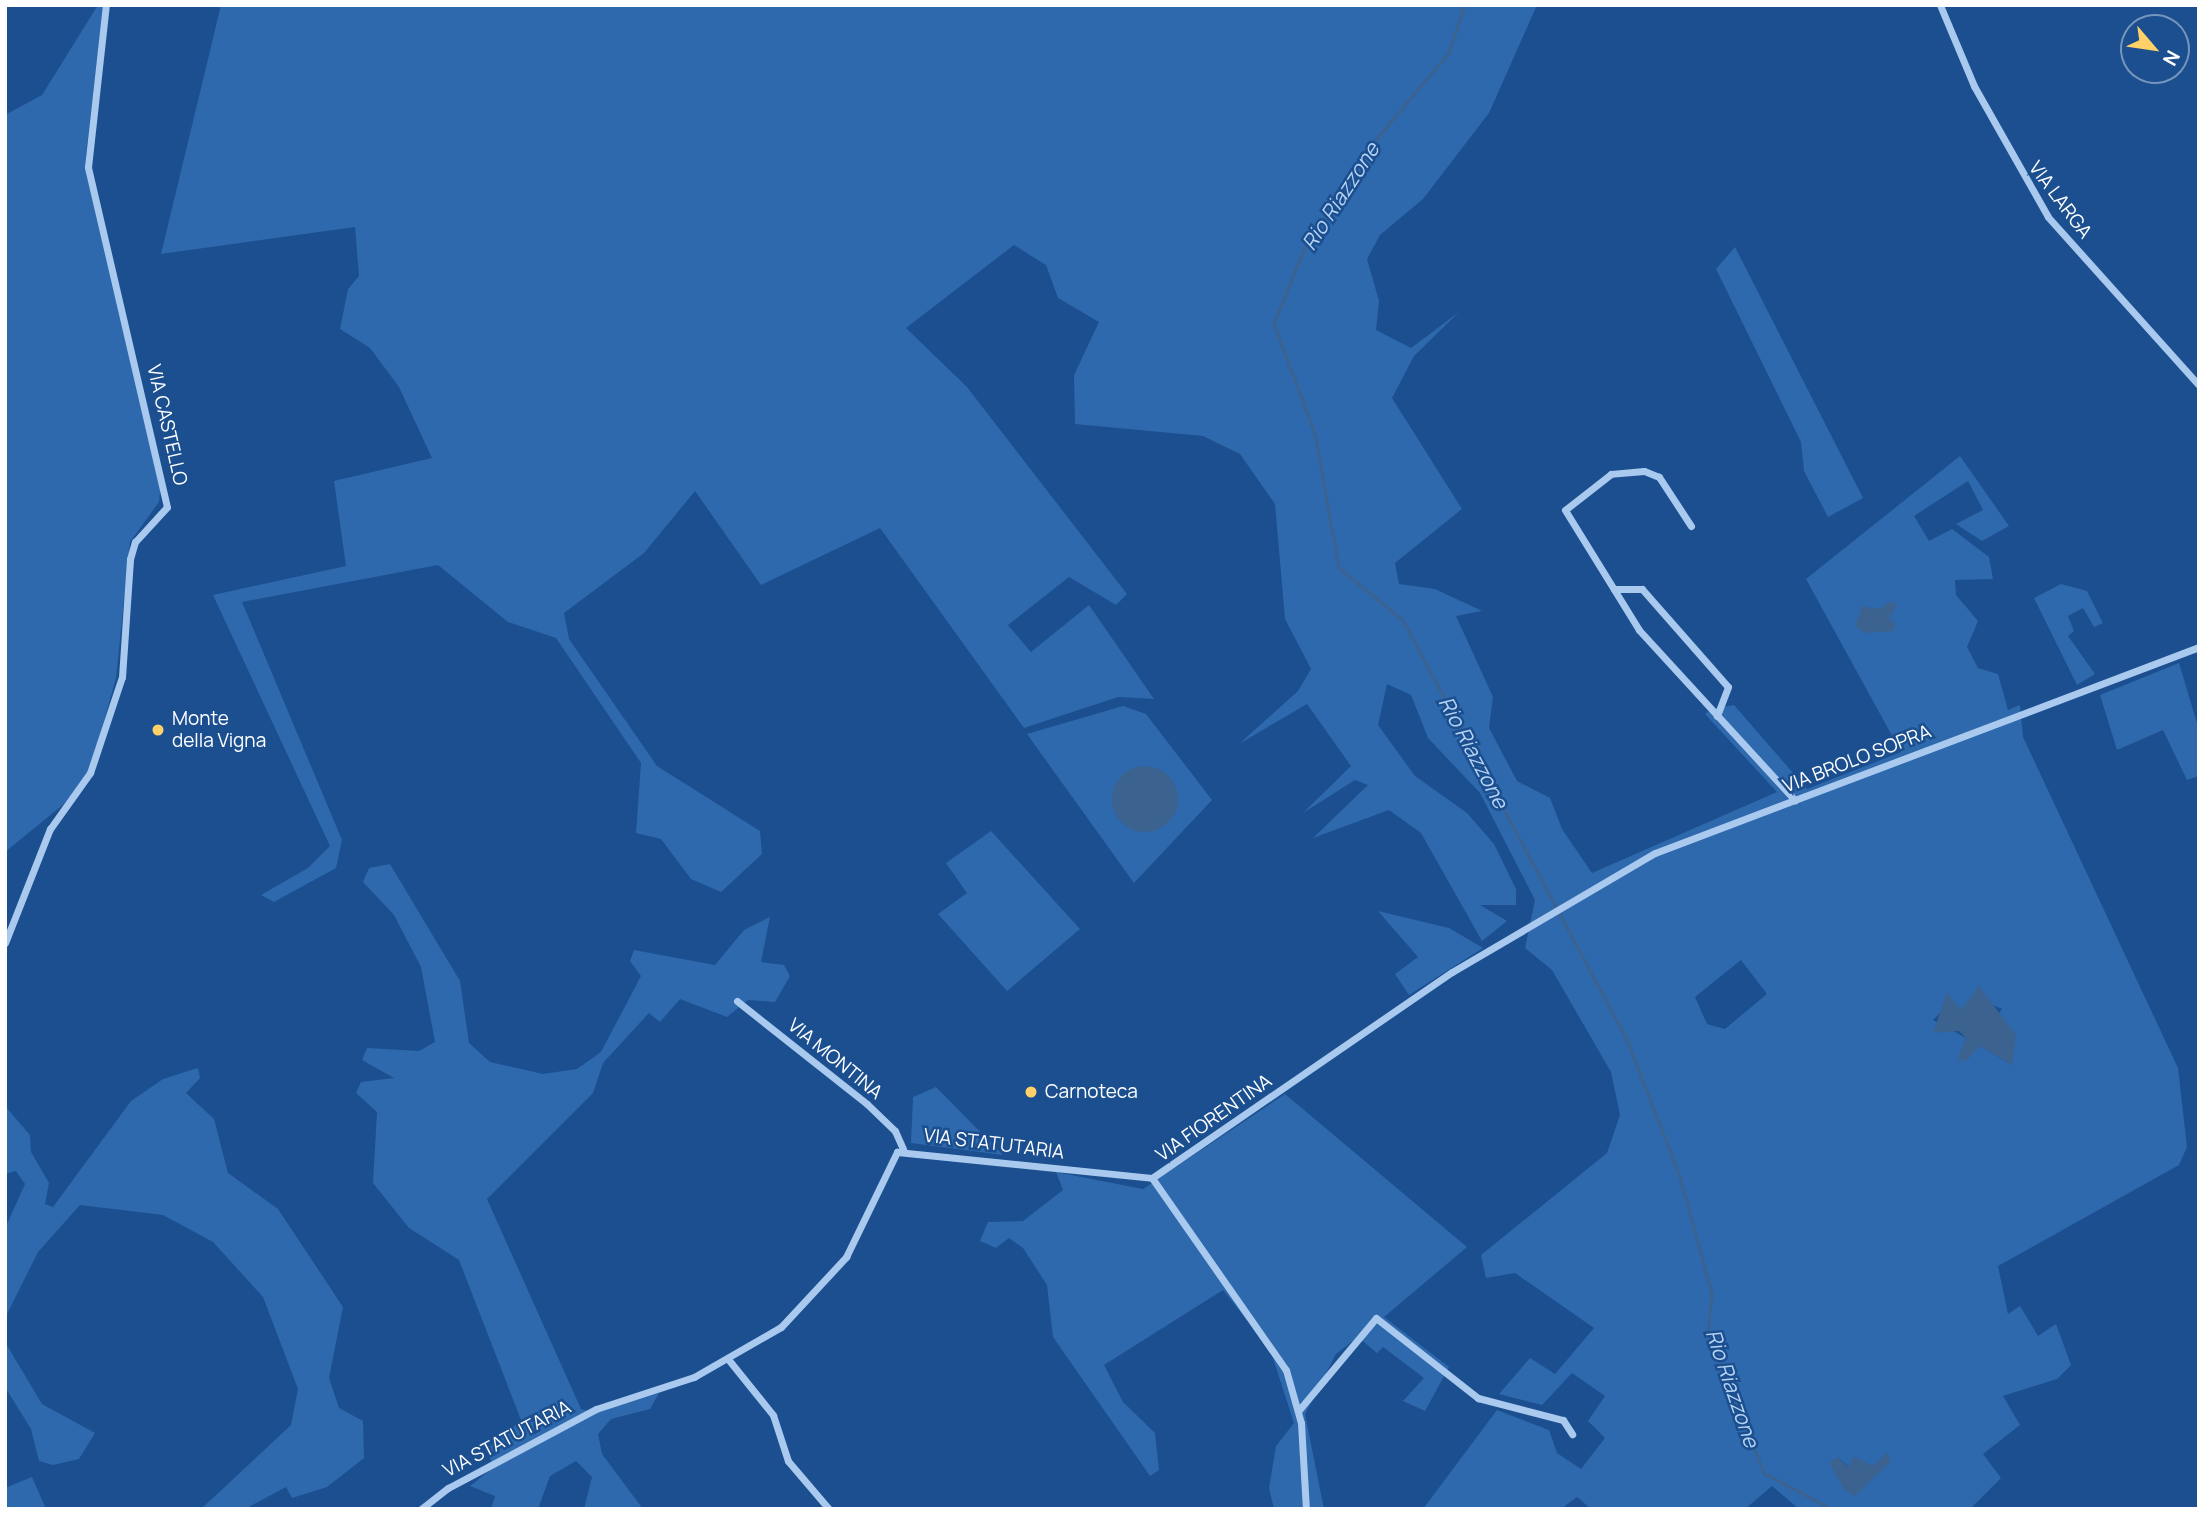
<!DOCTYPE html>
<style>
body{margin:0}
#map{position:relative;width:2204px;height:1514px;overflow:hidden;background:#1b4f8f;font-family:Manrope,sans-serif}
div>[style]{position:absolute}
.green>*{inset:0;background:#2e69ad}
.water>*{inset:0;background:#3c6290}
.round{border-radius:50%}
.stream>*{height:2.5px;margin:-1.25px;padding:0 1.25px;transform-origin:1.25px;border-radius:1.25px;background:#3c6290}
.street>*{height:7px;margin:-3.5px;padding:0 3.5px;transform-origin:3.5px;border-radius:3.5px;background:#a9c9ee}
.dots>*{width:19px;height:19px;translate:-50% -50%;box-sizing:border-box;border:4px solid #1b4f8f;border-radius:50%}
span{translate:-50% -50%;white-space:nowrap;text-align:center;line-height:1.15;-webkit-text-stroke:5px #1b4f8f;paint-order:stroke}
.street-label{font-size:19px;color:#fff}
.poi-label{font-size:19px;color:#fff}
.left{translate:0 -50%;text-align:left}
.water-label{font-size:21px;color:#b5d3f5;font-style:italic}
.frame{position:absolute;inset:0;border:7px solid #fff;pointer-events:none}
.north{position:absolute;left:2120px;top:14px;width:70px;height:70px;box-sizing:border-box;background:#1b4f8f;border:2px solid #7695bc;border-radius:50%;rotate:119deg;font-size:19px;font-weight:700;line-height:28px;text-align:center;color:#fff}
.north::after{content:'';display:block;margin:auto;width:24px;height:32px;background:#ffd166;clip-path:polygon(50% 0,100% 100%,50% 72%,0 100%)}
</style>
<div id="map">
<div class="green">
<i style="clip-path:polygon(98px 5px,103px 5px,86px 155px,161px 480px,159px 502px,130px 542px,116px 678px,90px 772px,64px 804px,5px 852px,5px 115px,42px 95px)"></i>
<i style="clip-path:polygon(evenodd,221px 5px,1537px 5px,1489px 113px,1423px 199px,1380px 235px,1367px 259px,1379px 301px,1376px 330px,1411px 348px,1459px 312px,1414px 356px,1392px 398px,1462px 509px,1395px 563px,1399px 584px,1435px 589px,1482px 611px,1456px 616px,1493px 697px,1489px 728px,1517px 781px,1550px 798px,1562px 829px,1592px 873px,1777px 792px,1705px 714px,1712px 709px,1734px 705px,1807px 789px,1901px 752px,1806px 579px,1960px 456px,2009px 526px,1982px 541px,1956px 524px,1983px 510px,1968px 481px,1914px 516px,1929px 541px,1952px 529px,1989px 557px,1993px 579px,1955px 580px,1956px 595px,1978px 621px,1967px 647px,1978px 668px,1998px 674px,2008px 710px,2020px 705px,2023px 737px,2178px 1068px,2187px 1147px,2179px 1165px,1998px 1266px,2008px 1314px,2020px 1306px,2038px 1336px,2056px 1324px,2071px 1365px,2057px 1379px,2003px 1396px,2020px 1425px,1983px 1454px,2001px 1478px,1970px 1509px,1799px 1509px,1772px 1486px,1745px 1509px,1591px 1509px,1577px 1497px,1561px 1509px,1423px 1509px,1497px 1410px,1549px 1430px,1557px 1453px,1581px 1469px,1605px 1438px,1588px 1421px,1605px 1396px,1572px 1373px,1542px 1405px,1499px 1394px,1530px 1358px,1555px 1374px,1594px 1328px,1515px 1273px,1486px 1278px,1481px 1255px,1607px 1153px,1620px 1115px,1611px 1072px,1552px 970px,1525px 948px,1535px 900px,1480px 793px,1428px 738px,1411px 695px,1387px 684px,1378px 725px,1415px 776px,1467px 813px,1494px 844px,1516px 889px,1516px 905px,1480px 905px,1507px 921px,1482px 941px,1421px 833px,1389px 810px,1313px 838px,1368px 785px,1355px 780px,1303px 813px,1351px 766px,1307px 704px,1239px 744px,1298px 691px,1311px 669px,1285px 619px,1275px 504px,1240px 454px,1203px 436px,1075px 424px,1074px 375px,1099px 322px,1058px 298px,1046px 265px,1014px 245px,906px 328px,967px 387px,1127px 594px,1116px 605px,1069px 577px,1008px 625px,1031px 652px,1089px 605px,1154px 699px,1118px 697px,1024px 728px,880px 528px,761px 585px,695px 491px,644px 553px,564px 613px,569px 639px,657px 766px,760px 831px,762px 854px,721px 892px,691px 879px,661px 839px,636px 833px,641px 763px,556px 638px,508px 622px,438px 565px,242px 602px,342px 840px,336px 868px,274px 902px,261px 895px,308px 868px,330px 846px,213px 595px,346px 566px,334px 481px,432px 458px,399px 387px,370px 348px,340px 329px,348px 289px,359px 276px,355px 227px,161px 254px,221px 5px,1741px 960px,1767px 994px,1725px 1029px,1707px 1024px,1695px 997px,1741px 960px,221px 5px,1975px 997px,2002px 1009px,1996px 1017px,2007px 1025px,2012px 1065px,1980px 1046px,1959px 1059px,1966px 1038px,1933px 1020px,1947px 1006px,1961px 1010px,1975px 997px,221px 5px,1837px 1457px,1849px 1467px,1872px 1466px,1880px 1459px,1855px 1496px,1837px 1457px)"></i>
<i style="clip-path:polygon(1735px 247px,1863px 498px,1828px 517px,1804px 471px,1801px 442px,1716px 269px)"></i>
<i style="clip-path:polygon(2061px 584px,2087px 591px,2103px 623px,2094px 627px,2083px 608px,2068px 616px,2074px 631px,2068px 636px,2095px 674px,2077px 685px,2034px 598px)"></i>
<i style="clip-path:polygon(2179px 663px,2199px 730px,2199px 776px,2187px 780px,2163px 730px,2117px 750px,2100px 695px)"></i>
<i style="clip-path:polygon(1123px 706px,1146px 714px,1212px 800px,1134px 883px,1027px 734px)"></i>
<i style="clip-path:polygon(991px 831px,1080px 929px,1007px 991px,938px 914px,967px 893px,946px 863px)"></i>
<i style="clip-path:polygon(390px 864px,460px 981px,469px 1043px,490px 1062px,543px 1074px,577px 1069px,601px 1052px,641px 976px,630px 961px,634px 950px,715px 965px,744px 930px,770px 917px,761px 962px,784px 965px,790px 976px,775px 1002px,748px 1000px,727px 1017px,680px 999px,660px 1022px,649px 1013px,603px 1063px,593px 1093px,487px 1199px,581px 1409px,596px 1413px,659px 1393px,650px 1409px,611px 1419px,598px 1434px,602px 1454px,643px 1509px,584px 1509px,592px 1477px,576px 1461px,550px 1476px,538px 1509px,491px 1509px,495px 1496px,470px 1486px,494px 1467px,486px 1450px,521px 1420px,459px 1260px,409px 1228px,373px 1183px,377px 1112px,356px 1093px,361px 1082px,394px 1078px,362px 1060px,367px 1048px,419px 1051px,435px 1042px,421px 967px,394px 915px,363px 882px,369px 868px)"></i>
<i style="clip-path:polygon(1378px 911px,1449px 928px,1483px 948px,1409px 995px,1395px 974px,1418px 957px)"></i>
<i style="clip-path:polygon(198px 1068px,200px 1078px,186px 1093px,214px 1119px,228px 1173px,278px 1209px,343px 1307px,329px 1378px,339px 1408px,363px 1421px,364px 1458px,327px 1487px,292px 1498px,286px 1487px,245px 1509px,201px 1509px,291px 1425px,298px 1389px,263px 1297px,213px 1242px,163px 1215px,80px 1205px,38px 1252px,5px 1318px,7px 1224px,25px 1184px,16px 1171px,5px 1174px,5px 1106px,30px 1135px,31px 1152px,49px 1183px,45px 1204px,53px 1207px,131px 1101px,163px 1079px)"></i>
<i style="clip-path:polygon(936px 1087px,1003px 1155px,911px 1143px,913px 1097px)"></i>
<i style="clip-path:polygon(1285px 1094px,1467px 1247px,1384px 1317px,1449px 1367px,1425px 1411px,1403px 1401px,1424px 1378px,1383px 1347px,1377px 1353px,1358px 1337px,1336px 1354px,1305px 1414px,1324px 1509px,1274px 1509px,1269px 1488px,1276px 1446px,1294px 1423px,1270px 1349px,1223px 1290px,1104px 1365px,1123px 1402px,1155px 1433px,1159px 1470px,1150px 1476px,1053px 1337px,1047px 1285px,1023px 1248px,1009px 1238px,996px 1248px,980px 1241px,988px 1222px,1023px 1221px,1063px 1190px,1056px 1172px,1143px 1189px)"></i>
<i style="clip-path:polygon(5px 1342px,42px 1404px,95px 1433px,79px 1459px,53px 1465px,39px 1461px,31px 1429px,5px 1387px)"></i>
<i style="clip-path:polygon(32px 1477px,46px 1509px,5px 1509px,5px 1488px)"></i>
</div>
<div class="water">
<i style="clip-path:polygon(1891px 601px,1897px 606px,1889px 619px,1896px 624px,1893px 631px,1866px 633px,1855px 627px,1862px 606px,1879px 609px)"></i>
<i class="round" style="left:1112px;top:766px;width:66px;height:66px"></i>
<i style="clip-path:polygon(1979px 986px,2016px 1035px,2012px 1065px,1980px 1046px,1965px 1062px,1958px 1059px,1966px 1038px,1959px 1031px,1933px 1033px,1947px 992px,1961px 1010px)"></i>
<i style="clip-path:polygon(1887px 1453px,1891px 1461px,1855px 1496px,1844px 1490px,1830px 1463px,1837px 1457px,1848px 1467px,1854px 1456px,1872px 1466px)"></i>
</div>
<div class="stream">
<i style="left:1465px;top:5px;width:51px;rotate:108.4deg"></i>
<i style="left:1449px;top:53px;width:123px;rotate:130deg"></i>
<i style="left:1370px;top:147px;width:122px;rotate:122.7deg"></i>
<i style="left:1304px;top:250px;width:80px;rotate:112.1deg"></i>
<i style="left:1274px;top:324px;width:116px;rotate:69.4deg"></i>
<i style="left:1315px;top:433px;width:137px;rotate:79.9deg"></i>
<i style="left:1339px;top:568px;width:82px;rotate:39.1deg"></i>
<i style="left:1403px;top:620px;width:473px;rotate:61.9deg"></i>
<i style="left:1626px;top:1037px;width:149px;rotate:68.8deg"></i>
<i style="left:1680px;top:1176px;width:122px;rotate:74.8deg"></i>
<i style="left:1712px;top:1294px;width:36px;rotate:96deg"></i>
<i style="left:1708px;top:1330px;width:154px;rotate:68.6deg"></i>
<i style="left:1764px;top:1473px;width:77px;rotate:27.9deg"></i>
</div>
<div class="street">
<i style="left:1940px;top:5px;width:88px;rotate:67.2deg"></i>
<i style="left:1974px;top:86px;width:150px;rotate:60.5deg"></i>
<i style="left:2048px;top:217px;width:226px;rotate:48.1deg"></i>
<i style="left:1691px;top:526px;width:59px;rotate:-123.1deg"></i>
<i style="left:1659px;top:477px;width:16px;rotate:-158deg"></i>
<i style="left:1644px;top:471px;width:33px;rotate:175deg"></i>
<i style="left:1611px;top:474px;width:58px;rotate:142deg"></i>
<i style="left:1565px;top:510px;width:141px;rotate:58.3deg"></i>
<i style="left:1639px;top:630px;width:231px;rotate:47.5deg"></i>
<i style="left:1614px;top:589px;width:28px"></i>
<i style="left:1642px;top:589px;width:130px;rotate:48.7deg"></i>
<i style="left:1728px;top:687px;width:31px;rotate:111deg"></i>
<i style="left:5px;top:943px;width:123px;rotate:-68.5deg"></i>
<i style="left:50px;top:829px;width:69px;rotate:-54.5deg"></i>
<i style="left:90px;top:773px;width:101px;rotate:-71.6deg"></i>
<i style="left:122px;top:677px;width:118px;rotate:-86.1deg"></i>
<i style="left:130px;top:559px;width:18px;rotate:-74deg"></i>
<i style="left:135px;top:542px;width:47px;rotate:-47.6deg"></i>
<i style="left:167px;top:507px;width:349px;rotate:-103.1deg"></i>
<i style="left:88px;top:167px;width:163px;rotate:-83.7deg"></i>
<i style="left:737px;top:1001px;width:166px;rotate:38.4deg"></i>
<i style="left:867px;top:1104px;width:39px;rotate:44deg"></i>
<i style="left:895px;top:1131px;width:20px;rotate:66deg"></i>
<i style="left:1152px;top:1178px;width:234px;rotate:55.1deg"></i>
<i style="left:1286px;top:1370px;width:55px;rotate:74.2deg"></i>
<i style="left:1301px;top:1423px;width:86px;rotate:86.7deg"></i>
<i style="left:728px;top:1359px;width:72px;rotate:51.2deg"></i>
<i style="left:773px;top:1415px;width:48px;rotate:71.9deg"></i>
<i style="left:788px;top:1461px;width:63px;rotate:49.5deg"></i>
<i style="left:1299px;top:1410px;width:120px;rotate:-50.1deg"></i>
<i style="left:1376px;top:1318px;width:130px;rotate:38.1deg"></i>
<i style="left:1478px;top:1398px;width:88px;rotate:14.5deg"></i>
<i style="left:1563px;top:1420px;width:17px;rotate:57deg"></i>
<i style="left:421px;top:1509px;width:34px;rotate:-38deg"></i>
<i style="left:448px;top:1488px;width:168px;rotate:-28.1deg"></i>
<i style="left:596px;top:1409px;width:103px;rotate:-18.1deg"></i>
<i style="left:694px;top:1377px;width:100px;rotate:-29.9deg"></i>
<i style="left:781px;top:1327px;width:96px;rotate:-47.1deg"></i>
<i style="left:846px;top:1257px;width:117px;rotate:-64.1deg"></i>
<i style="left:897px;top:1152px;width:256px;rotate:5.8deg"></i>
<i style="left:1152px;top:1178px;width:364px;rotate:-34.5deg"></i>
<i style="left:1452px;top:972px;width:235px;rotate:-30.4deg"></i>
<i style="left:1655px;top:853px;width:582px;rotate:-20.74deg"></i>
</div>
<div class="dots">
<i style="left:158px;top:730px;background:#ffd166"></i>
<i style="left:1031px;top:1092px;background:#ffd166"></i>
</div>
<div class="street-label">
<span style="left:2060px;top:200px;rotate:53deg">VIA LARGA</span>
<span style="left:167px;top:425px;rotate:77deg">VIA CASTELLO</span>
<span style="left:1857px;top:759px;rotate:-21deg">VIA BROLO SOPRA</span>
<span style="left:835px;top:1059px;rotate:39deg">VIA MONTINA</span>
<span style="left:1214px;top:1118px;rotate:-35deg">VIA FIORENTINA</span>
<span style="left:994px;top:1144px;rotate:7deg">VIA STATUTARIA</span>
<span style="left:507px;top:1439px;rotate:-28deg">VIA STATUTARIA</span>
</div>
<div class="poi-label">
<span class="left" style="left:172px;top:730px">Monte<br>della Vigna</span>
<span class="left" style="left:1045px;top:1092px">Carnoteca</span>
</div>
<div class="water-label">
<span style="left:1340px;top:196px;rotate:-57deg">Rio Riazzone</span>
<span style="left:1474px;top:752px;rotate:62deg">Rio Riazzone</span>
<span style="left:1733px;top:1388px;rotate:71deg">Rio Riazzone</span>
</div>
<div class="frame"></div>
<div class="north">N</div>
</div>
